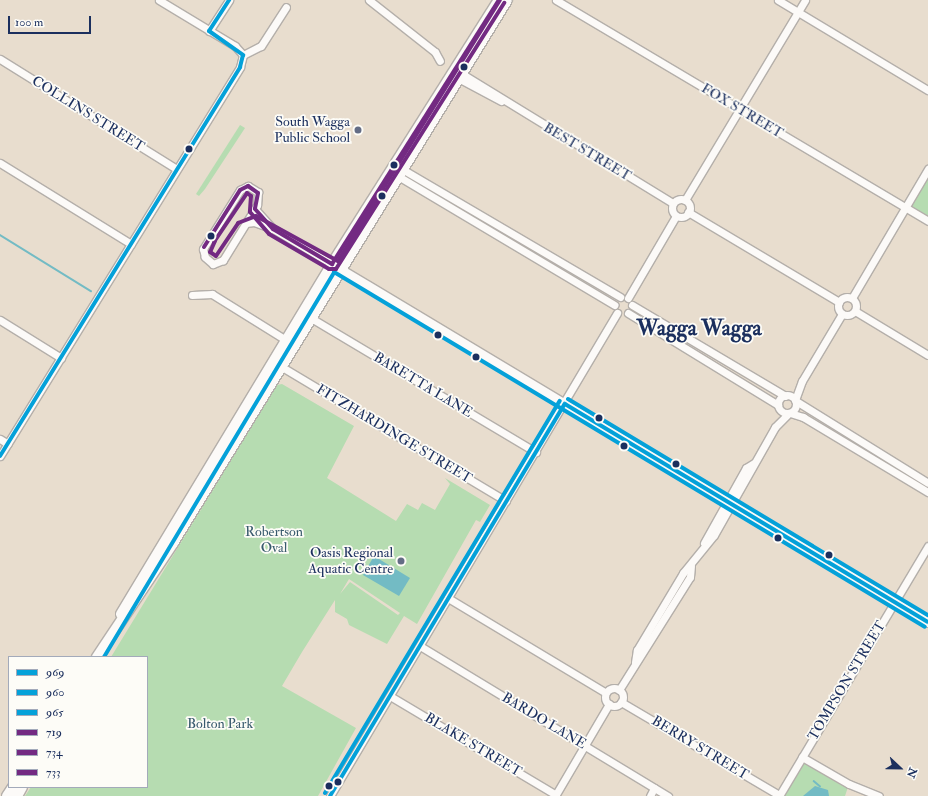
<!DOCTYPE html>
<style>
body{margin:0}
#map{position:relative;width:928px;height:796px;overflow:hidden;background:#e8ddce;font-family:"IM FELL Double Pica",serif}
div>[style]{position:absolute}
.green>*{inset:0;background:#b6dcb1}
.water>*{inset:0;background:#73bbc4}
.stream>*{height:1.5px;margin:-0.75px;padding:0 0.75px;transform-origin:0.75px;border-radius:0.75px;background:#73bbc4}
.roads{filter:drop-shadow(1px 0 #b4afaa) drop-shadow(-1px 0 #b4afaa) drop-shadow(0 1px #b4afaa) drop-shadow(0 -1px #b4afaa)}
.minor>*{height:7px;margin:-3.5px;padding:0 3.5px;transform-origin:3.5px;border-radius:3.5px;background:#fcfaf8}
.minor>.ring{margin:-3.5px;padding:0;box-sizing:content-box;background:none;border:7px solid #fcfaf8;border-radius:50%}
.major>*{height:9px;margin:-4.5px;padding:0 4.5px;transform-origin:4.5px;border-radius:4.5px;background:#fcfaf8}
.highway>*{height:10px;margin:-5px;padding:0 5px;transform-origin:5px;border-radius:5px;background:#fcfaf8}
.bus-1>*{height:4px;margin:-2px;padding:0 2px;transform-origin:2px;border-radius:2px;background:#04a1d9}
.bus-2>*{height:4px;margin:-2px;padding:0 2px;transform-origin:2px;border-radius:2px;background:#04a1d9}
.bus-3>*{height:4px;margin:-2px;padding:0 2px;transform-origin:2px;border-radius:2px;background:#04a1d9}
.bus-4>*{height:4px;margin:-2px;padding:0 2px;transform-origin:2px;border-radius:2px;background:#732a82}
.bus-5>*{height:4px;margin:-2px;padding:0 2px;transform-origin:2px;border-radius:2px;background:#732a82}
.bus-6>*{height:4px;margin:-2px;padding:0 2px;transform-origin:2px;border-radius:2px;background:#732a82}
.dots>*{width:11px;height:11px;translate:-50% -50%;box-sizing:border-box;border:2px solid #fdfcf7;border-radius:50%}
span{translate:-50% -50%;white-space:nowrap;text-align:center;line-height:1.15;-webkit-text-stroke:3.5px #fdfcf7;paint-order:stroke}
.street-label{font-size:14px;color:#1b2f5e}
.poi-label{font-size:14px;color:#1b2f5e}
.right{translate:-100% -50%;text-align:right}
.park-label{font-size:14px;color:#385a6d}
.town-label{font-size:22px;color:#1b2f5e;font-weight:700}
.legend{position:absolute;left:8px;top:656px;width:140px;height:132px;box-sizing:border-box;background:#fdfcf7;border:1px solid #a3aaba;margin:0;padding:5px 7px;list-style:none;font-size:12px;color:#1b2f5e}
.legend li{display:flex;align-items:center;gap:8px;height:20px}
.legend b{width:20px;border:1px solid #a3aaba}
.north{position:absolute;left:880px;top:748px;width:40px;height:40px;-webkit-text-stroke:3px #fdfcf7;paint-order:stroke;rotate:112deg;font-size:11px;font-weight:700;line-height:16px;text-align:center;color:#1b2f5e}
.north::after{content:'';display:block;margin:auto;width:14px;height:18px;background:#1b2f5e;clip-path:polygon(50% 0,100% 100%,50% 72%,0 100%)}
.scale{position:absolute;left:8px;top:16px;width:83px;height:18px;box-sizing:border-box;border:2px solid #1b2f5e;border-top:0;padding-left:5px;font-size:12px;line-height:14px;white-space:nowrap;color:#1b2f5e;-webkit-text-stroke:3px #fdfcf7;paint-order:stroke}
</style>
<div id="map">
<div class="green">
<i style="clip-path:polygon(240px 125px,245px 128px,205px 189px,199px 196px,196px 194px)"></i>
<i style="clip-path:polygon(928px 169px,928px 221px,905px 208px)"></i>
<i style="clip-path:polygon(evenodd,282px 384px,354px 426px,327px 478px,396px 521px,407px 504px,418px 510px,422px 503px,435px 510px,450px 484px,445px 478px,490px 505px,480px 522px,476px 520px,417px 624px,404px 616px,387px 644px,349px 625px,347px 619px,335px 612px,335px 600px,302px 652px,282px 686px,356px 728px,318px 796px,25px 796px,31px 787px,147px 787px,147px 657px,111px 657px,277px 385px,282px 384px,349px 579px,400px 613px,398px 615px,350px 582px,340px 594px,349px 579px)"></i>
<i style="clip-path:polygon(802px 757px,849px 784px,845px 796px,779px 796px)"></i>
</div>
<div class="water">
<i style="clip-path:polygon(374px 556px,410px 578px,399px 596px,363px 575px)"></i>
<i style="clip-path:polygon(815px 786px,828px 790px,829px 796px,803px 796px)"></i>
</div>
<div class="stream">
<i style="left:0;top:235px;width:107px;rotate:31.6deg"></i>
<i style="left:814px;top:781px;width:8px;rotate:40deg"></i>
</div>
<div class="roads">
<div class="minor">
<i style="left:159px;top:0;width:89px;rotate:31.2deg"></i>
<i style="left:235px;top:46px;width:12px;rotate:48deg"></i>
<i style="left:369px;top:0;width:84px;rotate:38.2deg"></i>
<i style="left:435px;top:52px;width:10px;rotate:61deg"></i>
<i style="left:556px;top:0;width:433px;rotate:30.7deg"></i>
<i style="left:778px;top:0;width:175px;rotate:31deg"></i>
<i style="left:209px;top:31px;width:37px;rotate:-57deg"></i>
<i style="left:243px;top:55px;width:20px;rotate:-27deg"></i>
<i style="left:261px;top:46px;width:46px;rotate:-57.3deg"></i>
<i style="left:0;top:59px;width:208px;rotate:31.9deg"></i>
<i style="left:459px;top:72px;width:251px;rotate:31.5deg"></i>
<i style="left:456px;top:77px;width:51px;rotate:28.1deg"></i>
<i style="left:0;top:163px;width:154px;rotate:31.7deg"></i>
<i style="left:402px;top:169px;width:253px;rotate:30.4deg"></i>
<i style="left:398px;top:176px;width:252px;rotate:30.8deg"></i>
<i style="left:248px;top:186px;width:12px;rotate:31deg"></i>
<i style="left:258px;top:192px;width:13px;rotate:94deg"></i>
<i style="left:257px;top:205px;width:65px;rotate:121.7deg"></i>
<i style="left:223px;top:260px;width:11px;rotate:158deg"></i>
<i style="left:213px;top:264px;width:11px;rotate:-139deg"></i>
<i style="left:205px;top:257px;width:8px;rotate:-104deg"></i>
<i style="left:203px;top:249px;width:70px;rotate:-57.9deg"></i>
<i style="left:240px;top:190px;width:9px;rotate:-27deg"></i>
<i class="ring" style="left:672px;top:199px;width:11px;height:11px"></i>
<i style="left:685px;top:200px;width:233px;rotate:-59deg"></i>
<i style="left:255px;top:209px;width:27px;rotate:48deg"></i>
<i style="left:688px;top:212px;width:176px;rotate:30.8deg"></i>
<i style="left:246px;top:223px;width:8px;rotate:-7deg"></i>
<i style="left:254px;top:222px;width:20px;rotate:20deg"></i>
<i style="left:273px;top:229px;width:69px;rotate:30.7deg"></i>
<i style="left:192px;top:295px;width:20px;rotate:-3deg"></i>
<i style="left:212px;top:294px;width:87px;rotate:31.9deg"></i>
<i class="ring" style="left:838px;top:297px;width:11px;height:11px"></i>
<i style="left:628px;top:298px;width:95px;rotate:-59.7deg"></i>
<i style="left:852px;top:298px;width:150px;rotate:-59.5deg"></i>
<i style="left:632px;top:305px;width:178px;rotate:30.7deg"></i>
<i style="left:855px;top:311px;width:85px;rotate:31.1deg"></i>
<i style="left:628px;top:313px;width:176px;rotate:31.5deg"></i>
<i style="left:311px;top:318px;width:262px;rotate:30.8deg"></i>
<i style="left:0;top:320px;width:72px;rotate:31.9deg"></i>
<i style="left:282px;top:367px;width:261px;rotate:30.9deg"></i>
<i class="ring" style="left:778px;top:395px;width:11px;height:11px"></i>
<i style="left:795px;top:400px;width:20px;rotate:-70deg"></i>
<i style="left:802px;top:381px;width:78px;rotate:-59.2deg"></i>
<i style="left:796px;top:401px;width:155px;rotate:31.8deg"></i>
<i style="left:790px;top:413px;width:14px;rotate:17deg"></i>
<i style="left:803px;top:417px;width:146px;rotate:31deg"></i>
<i style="left:0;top:439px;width:9px;rotate:32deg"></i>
<i style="left:0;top:456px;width:457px;rotate:-58.3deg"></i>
<i style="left:240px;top:67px;width:12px;rotate:-76deg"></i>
<i style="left:704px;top:543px;width:86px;rotate:-60.8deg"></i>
<i style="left:746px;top:468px;width:9px;rotate:-32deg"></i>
<i style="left:448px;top:598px;width:184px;rotate:31deg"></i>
<i style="left:420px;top:646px;width:290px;rotate:31.2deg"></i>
<i style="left:635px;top:662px;width:12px;rotate:-81deg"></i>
<i style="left:637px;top:650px;width:90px;rotate:-59.1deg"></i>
<i style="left:683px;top:573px;width:49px;rotate:-50.8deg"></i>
<i style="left:714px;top:535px;width:124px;rotate:-60.5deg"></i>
<i style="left:775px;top:427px;width:20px;rotate:-45deg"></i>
<i class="ring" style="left:605px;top:688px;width:11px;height:11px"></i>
<i style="left:619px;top:690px;width:133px;rotate:-57.9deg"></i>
<i style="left:690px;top:577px;width:11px;rotate:-85deg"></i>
<i style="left:390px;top:696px;width:193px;rotate:30.8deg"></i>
<i style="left:621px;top:702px;width:183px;rotate:30.5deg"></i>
<i style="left:802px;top:757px;width:54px;rotate:29.9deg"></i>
<i style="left:849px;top:784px;width:32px;rotate:22deg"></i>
<i style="left:330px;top:796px;width:562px;rotate:-59.28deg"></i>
<i style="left:555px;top:796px;width:107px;rotate:-59.6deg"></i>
<i style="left:650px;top:796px;width:9px;rotate:-63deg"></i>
<i style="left:779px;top:796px;width:291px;rotate:-59.2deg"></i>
</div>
<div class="major">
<i style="left:340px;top:269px;width:686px;rotate:30.98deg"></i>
</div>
<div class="highway">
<i style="left:121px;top:614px;width:409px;rotate:-58.9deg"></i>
<i style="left:332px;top:264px;width:312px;rotate:-57.7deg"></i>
<i style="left:97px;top:657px;width:137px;rotate:-56.3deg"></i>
<i style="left:173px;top:543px;width:637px;rotate:-58.4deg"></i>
<i style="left:7px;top:796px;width:11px;rotate:-56deg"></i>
<i style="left:17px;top:796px;width:10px;rotate:-61deg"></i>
</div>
</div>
<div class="bus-1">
<i style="left:209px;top:31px;width:42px;rotate:35.2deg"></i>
<i style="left:209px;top:31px;width:37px;rotate:-57deg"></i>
<i style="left:565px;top:404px;width:423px;rotate:31deg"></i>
<i style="left:0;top:456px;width:457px;rotate:-58.3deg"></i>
<i style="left:240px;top:67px;width:12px;rotate:-76deg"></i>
<i style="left:330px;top:796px;width:457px;rotate:-59.1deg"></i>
</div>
<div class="bus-2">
<i style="left:104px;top:657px;width:448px;rotate:-59.1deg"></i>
<i style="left:334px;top:272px;width:689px;rotate:30.99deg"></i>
</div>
<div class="bus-3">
<i style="left:568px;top:399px;width:420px;rotate:31deg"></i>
<i style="left:325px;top:793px;width:457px;rotate:-59.1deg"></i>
</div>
<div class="bus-4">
<i style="left:204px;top:247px;width:67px;rotate:-57.7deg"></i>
<i style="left:240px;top:190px;width:9px;rotate:-27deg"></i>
<i style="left:248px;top:186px;width:12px;rotate:35deg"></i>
<i style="left:258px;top:193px;width:16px;rotate:101deg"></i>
<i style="left:255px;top:209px;width:27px;rotate:48deg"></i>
<i style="left:273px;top:229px;width:69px;rotate:30.7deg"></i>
<i style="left:332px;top:264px;width:312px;rotate:-57.7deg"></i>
</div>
<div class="bus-5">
<i style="left:215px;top:241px;width:12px;rotate:114deg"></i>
<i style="left:210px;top:252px;width:7px;rotate:34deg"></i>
<i style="left:216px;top:256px;width:40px;rotate:-56deg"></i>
<i style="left:238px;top:223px;width:19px;rotate:-21deg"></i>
<i style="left:256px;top:216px;width:94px;rotate:28.8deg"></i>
<i style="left:338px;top:261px;width:307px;rotate:-58.2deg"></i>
</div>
<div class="bus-6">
<i style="left:214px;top:242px;width:59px;rotate:-56deg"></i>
<i style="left:247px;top:193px;width:5px;rotate:37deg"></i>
<i style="left:251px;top:196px;width:16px;rotate:94deg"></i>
<i style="left:250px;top:212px;width:29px;rotate:49deg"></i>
<i style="left:269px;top:234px;width:69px;rotate:30.3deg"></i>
<i style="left:329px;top:269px;width:7px"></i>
<i style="left:336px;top:269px;width:315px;rotate:-57.7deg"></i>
</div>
<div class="dots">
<i style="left:464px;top:67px;background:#1b2f5e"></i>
<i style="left:358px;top:130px;background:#636c85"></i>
<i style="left:189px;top:149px;background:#1b2f5e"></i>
<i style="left:394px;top:165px;background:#1b2f5e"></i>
<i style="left:382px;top:196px;background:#1b2f5e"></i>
<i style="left:211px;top:236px;background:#1b2f5e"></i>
<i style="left:438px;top:335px;background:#1b2f5e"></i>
<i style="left:476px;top:357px;background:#1b2f5e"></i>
<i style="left:599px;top:418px;background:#1b2f5e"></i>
<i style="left:624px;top:446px;background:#1b2f5e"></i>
<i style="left:676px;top:464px;background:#1b2f5e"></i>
<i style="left:778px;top:538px;background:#1b2f5e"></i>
<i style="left:829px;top:555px;background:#1b2f5e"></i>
<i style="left:401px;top:561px;background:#636c85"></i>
<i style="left:338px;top:782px;background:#1b2f5e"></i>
<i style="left:329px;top:786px;background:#1b2f5e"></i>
</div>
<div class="street-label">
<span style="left:742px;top:111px;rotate:31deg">FOX STREET</span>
<span style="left:88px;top:114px;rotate:32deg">COLLINS STREET</span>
<span style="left:587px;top:152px;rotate:31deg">BEST STREET</span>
<span style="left:423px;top:385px;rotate:31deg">BARETTA LANE</span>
<span style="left:394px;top:434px;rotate:31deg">FITZHARDINGE STREET</span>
<span style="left:847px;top:681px;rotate:-59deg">TOMPSON STREET</span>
<span style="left:544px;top:721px;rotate:31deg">BARDO LANE</span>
<span style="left:473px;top:745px;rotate:31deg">BLAKE STREET</span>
<span style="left:700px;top:748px;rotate:31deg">BERRY STREET</span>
</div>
<div class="poi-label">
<span class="right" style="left:350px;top:130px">South Wagga<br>Public School</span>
<span class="right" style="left:393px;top:561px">Oasis Regional<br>Aquatic Centre</span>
</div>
<div class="park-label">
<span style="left:274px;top:540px">Robertson<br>Oval</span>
<span style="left:220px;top:724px">Bolton Park</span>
</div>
<div class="town-label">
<span style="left:699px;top:329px">Wagga Wagga</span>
</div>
<ul class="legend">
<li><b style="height:5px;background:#04a1d9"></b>969</li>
<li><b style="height:5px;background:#04a1d9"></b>960</li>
<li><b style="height:5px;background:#04a1d9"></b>965</li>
<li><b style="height:5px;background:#732a82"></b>719</li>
<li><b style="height:5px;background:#732a82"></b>734</li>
<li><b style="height:5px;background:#732a82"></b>733</li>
</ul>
<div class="north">N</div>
<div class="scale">100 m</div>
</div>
